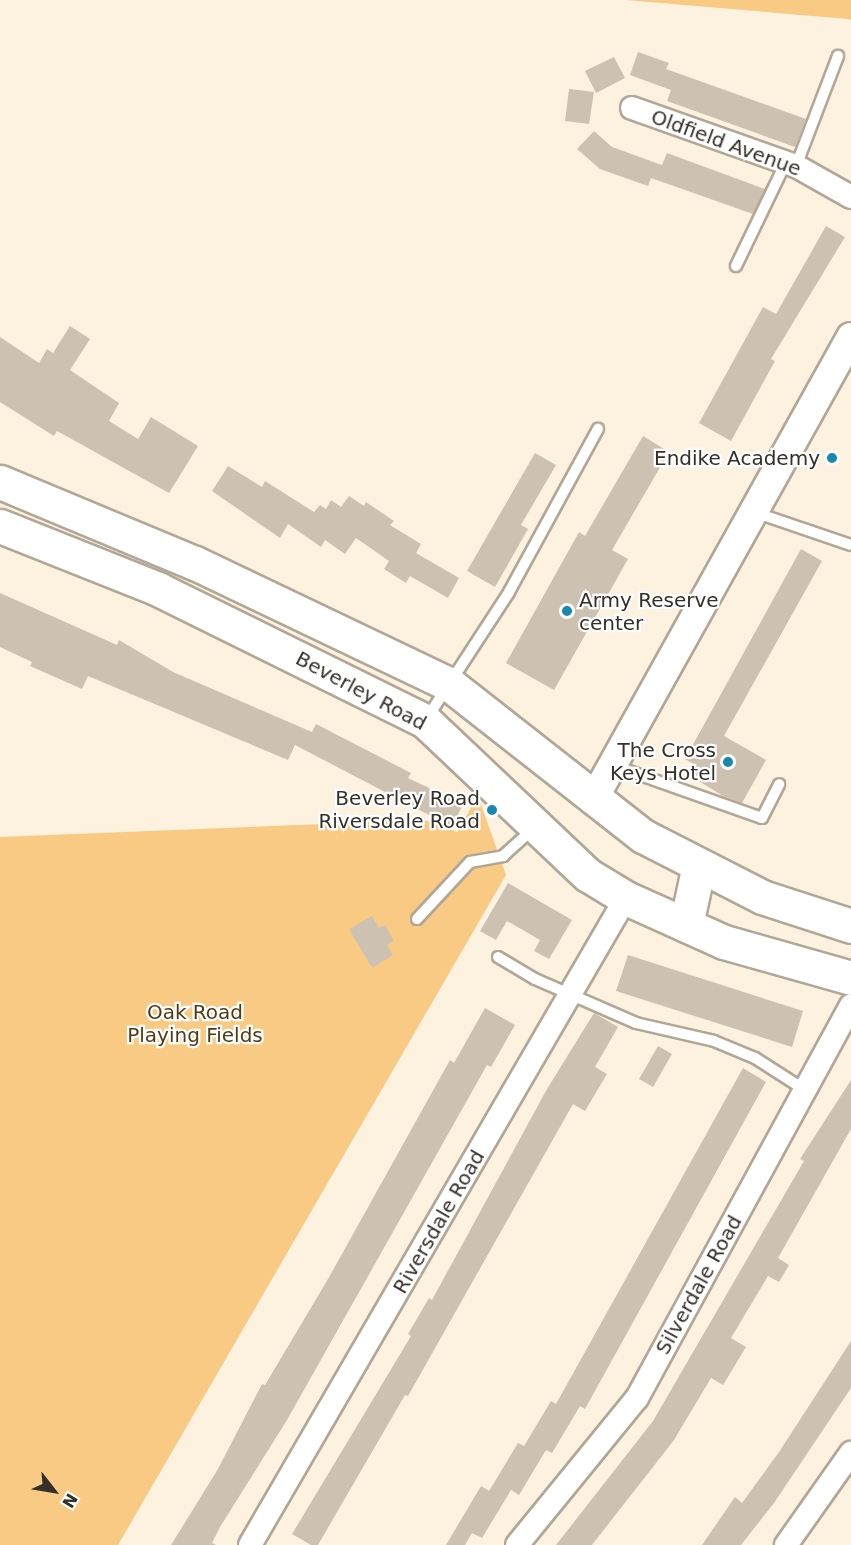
<!DOCTYPE html>
<style>
body{margin:0}
#map{position:relative;width:851px;height:1545px;overflow:hidden;background:#fdf1e0;font-family:"DejaVu Sans",sans-serif}
div>[style]{position:absolute}
.green>*{inset:0;background:#f8ca84}
.building>*{inset:0;background:#cdc2b1}
.roads{filter:drop-shadow(2px 0 #b2a796) drop-shadow(-2px 0 #b2a796) drop-shadow(0 2px #b2a796) drop-shadow(0 -2px #b2a796)}
.service>*{height:10px;margin:-5px;padding:0 5px;transform-origin:5px;border-radius:5px;background:#fff}
.minor>*{height:22px;margin:-11px;padding:0 11px;transform-origin:11px;border-radius:11px;background:#fff}
.tertiary>*{height:28px;margin:-14px;padding:0 14px;transform-origin:14px;border-radius:14px;background:#fff}
.primary>*{height:33px;margin:-16.5px;padding:0 16.5px;transform-origin:16.5px;border-radius:16.5px;background:#fff}
.dots>*{width:16px;height:16px;translate:-50% -50%;box-sizing:border-box;border:3px solid #fff;border-radius:50%}
span{translate:-50% -50%;white-space:nowrap;text-align:center;line-height:1.15;-webkit-text-stroke:4.5px #fff;paint-order:stroke}
.street-label{font-size:20px;color:#342f29}
.poi-label{font-size:20px;color:#342f29}
.right{translate:-100% -50%;text-align:right}
.left{translate:0 -50%;text-align:left}
.park-label{font-size:20px;color:#513b17}
.north{position:absolute;left:24px;top:1461px;width:60px;height:60px;-webkit-text-stroke:4px #fff;paint-order:stroke;rotate:121deg;font-size:16px;font-weight:700;line-height:24px;text-align:center;color:#342f29}
.north::after{content:'';display:block;margin:auto;width:21px;height:27px;background:#342f29;clip-path:polygon(50% 0,100% 100%,50% 72%,0 100%)}
</style>
<div id="map">
<div class="green">
<i style="clip-path:polygon(626px 0,851px 0,851px 20px,848px 19px)"></i>
<i style="clip-path:polygon(478px 796px,506px 875px,118px 1545px,0 1545px,0 837px,424px 820px,457px 832px)"></i>
</div>
<div class="building">
<i style="clip-path:polygon(638px 52px,669px 63px,666px 69px,806px 119px,795px 147px,667px 101px,671px 90px,630px 75px)"></i>
<i style="clip-path:polygon(614px 57px,625px 78px,596px 93px,585px 71px)"></i>
<i style="clip-path:polygon(569px 89px,594px 92px,589px 124px,565px 121px)"></i>
<i style="clip-path:polygon(594px 131px,612px 147px,662px 165px,667px 153px,765px 189px,753px 214px,651px 178px,648px 186px,600px 169px,577px 149px)"></i>
<i style="clip-path:polygon(826px 226px,845px 237px,771px 359px,775px 361px,731px 441px,699px 423px,763px 307px,776px 314px)"></i>
<i style="clip-path:polygon(70px 326px,90px 339px,70px 370px,119px 403px,109px 421px,138px 439px,151px 417px,198px 446px,169px 493px,57px 431px,54px 436px,0 402px,0 337px,39px 363px,47px 349px,53px 353px)"></i>
<i style="clip-path:polygon(643px 436px,669px 452px,612px 550px,628px 559px,554px 690px,506px 663px,579px 532px,585px 536px)"></i>
<i style="clip-path:polygon(535px 453px,556px 465px,521px 525px,528px 529px,495px 587px,467px 571px)"></i>
<i style="clip-path:polygon(228px 466px,262px 487px,265px 481px,314px 512px,320px 505px,326px 509px,331px 500px,341px 507px,349px 496px,364px 506px,366px 502px,394px 521px,390px 525px,421px 544px,416px 553px,459px 578px,448px 598px,410px 576px,406px 583px,384px 569px,389px 561px,356px 538px,345px 554px,325px 540px,321px 547px,288px 524px,280px 538px,212px 491px)"></i>
<i style="clip-path:polygon(801px 549px,822px 561px,724px 736px,766px 760px,742px 803px,723px 796px,689px 775px,695px 765px,685px 759px)"></i>
<i style="clip-path:polygon(0 593px,117px 645px,119px 640px,173px 672px,312px 732px,316px 724px,411px 773px,408px 778px,463px 804px,452px 827px,295px 745px,288px 760px,88px 676px,82px 689px,30px 666px,32px 662px,0 647px)"></i>
<i style="clip-path:polygon(508px 883px,572px 920px,549px 959px,534px 951px,540px 940px,507px 921px,496px 940px,480px 931px)"></i>
<i style="clip-path:polygon(372px 916px,379px 928px,385px 925px,394px 941px,387px 945px,393px 955px,372px 968px,349px 929px)"></i>
<i style="clip-path:polygon(628px 955px,803px 1011px,792px 1047px,616px 991px)"></i>
<i style="clip-path:polygon(485px 1008px,515px 1025px,491px 1067px,487px 1065px,287px 1420px,220px 1527px,212px 1543px,216px 1545px,171px 1545px,218px 1469px,262px 1384px,265px 1385px,328px 1279px,450px 1060px,454px 1063px)"></i>
<i style="clip-path:polygon(594px 1013px,618px 1027px,595px 1067px,607px 1074px,585px 1111px,573px 1104px,408px 1396px,405px 1395px,318px 1545px,311px 1545px,292px 1534px,411px 1336px,408px 1334px,429px 1298px,432px 1300px,547px 1089px)"></i>
<i style="clip-path:polygon(658px 1046px,672px 1054px,653px 1087px,639px 1079px)"></i>
<i style="clip-path:polygon(743px 1068px,766px 1082px,585px 1409px,580px 1406px,552px 1453px,546px 1450px,519px 1495px,511px 1490px,482px 1538px,472px 1533px,465px 1545px,446px 1545px,481px 1486px,489px 1491px,518px 1443px,524px 1446px,551px 1401px,556px 1404px)"></i>
<i style="clip-path:polygon(851px 1080px,851px 1129px,778px 1258px,789px 1265px,779px 1282px,768px 1276px,731px 1338px,746px 1347px,723px 1385px,711px 1378px,674px 1440px,592px 1545px,556px 1545px,653px 1421px,804px 1161px,800px 1159px)"></i>
<i style="clip-path:polygon(851px 1341px,851px 1388px,774px 1503px,741px 1545px,702px 1545px,735px 1497px,742px 1503px,779px 1452px)"></i>
</div>
<div class="roads">
<div class="service">
<i style="left:796px;top:166px;width:118px;rotate:-69.1deg"></i>
<i style="left:736px;top:266px;width:115px;rotate:-64.3deg"></i>
<i style="left:754px;top:512px;width:102px;rotate:18.8deg"></i>
<i style="left:427px;top:718px;width:150px;rotate:-56.9deg"></i>
<i style="left:509px;top:592px;width:186px;rotate:-61.4deg"></i>
<i style="left:612px;top:765px;width:159px;rotate:19.5deg"></i>
<i style="left:762px;top:818px;width:38px;rotate:-63deg"></i>
<i style="left:417px;top:919px;width:78px;rotate:-47.1deg"></i>
<i style="left:470px;top:862px;width:34px;rotate:-10deg"></i>
<i style="left:503px;top:856px;width:42px;rotate:-42.1deg"></i>
<i style="left:498px;top:957px;width:43px;rotate:30.7deg"></i>
<i style="left:535px;top:979px;width:110px;rotate:23.5deg"></i>
<i style="left:636px;top:1023px;width:80px;rotate:13deg"></i>
<i style="left:714px;top:1041px;width:44px;rotate:22.5deg"></i>
<i style="left:755px;top:1058px;width:59px;rotate:32.6deg"></i>
</div>
<div class="minor">
<i style="left:632px;top:108px;width:174px;rotate:19.5deg"></i>
<i style="left:796px;top:166px;width:63px;rotate:29.4deg"></i>
<i style="left:250px;top:1545px;width:748px;rotate:-59.84deg"></i>
<i style="left:517px;top:1545px;width:190px;rotate:-50.8deg"></i>
<i style="left:637px;top:1398px;width:447px;rotate:-61.4deg"></i>
<i style="left:786px;top:1545px;width:113px;rotate:-54.8deg"></i>
</div>
<div class="tertiary">
<i style="left:593px;top:800px;width:530px;rotate:-60.87deg"></i>
</div>
<div class="primary">
<i style="left:0;top:482px;width:211px;rotate:22.6deg"></i>
<i style="left:195px;top:563px;width:281px;rotate:25.5deg"></i>
<i style="left:449px;top:684px;width:246px;rotate:38.1deg"></i>
<i style="left:643px;top:836px;width:134px;rotate:27.1deg"></i>
<i style="left:762px;top:897px;width:94px;rotate:18deg"></i>
<i style="left:0;top:526px;width:170px;rotate:21.7deg"></i>
<i style="left:158px;top:589px;width:298px;rotate:26.3deg"></i>
<i style="left:425px;top:721px;width:224px;rotate:43.4deg"></i>
<i style="left:588px;top:875px;width:44px;rotate:31.2deg"></i>
<i style="left:626px;top:898px;width:107px;rotate:24.2deg"></i>
<i style="left:724px;top:942px;width:132px;rotate:15.8deg"></i>
<i style="left:686px;top:925px;width:61px;rotate:-77.8deg"></i>
</div>
</div>
<div class="dots">
<i style="left:832px;top:458px;background:#1988ae"></i>
<i style="left:567px;top:611px;background:#1988ae"></i>
<i style="left:728px;top:762px;background:#1988ae"></i>
<i style="left:492px;top:810px;background:#1988ae"></i>
</div>
<div class="street-label">
<span style="left:726px;top:143px;rotate:20deg">Oldfield Avenue</span>
<span style="left:361px;top:691px;rotate:28deg">Beverley Road</span>
<span style="left:439px;top:1222px;rotate:-60deg">Riversdale Road</span>
<span style="left:699px;top:1285px;rotate:-61deg">Silverdale Road</span>
</div>
<div class="poi-label">
<span class="right" style="left:820px;top:458px">Endike Academy</span>
<span class="left" style="left:579px;top:612px">Army Reserve<br>center</span>
<span class="right" style="left:716px;top:762px">The Cross<br>Keys Hotel</span>
<span class="right" style="left:480px;top:810px">Beverley Road<br>Riversdale Road</span>
</div>
<div class="park-label">
<span style="left:195px;top:1024px">Oak Road<br>Playing Fields</span>
</div>
<div class="north">N</div>
</div>
